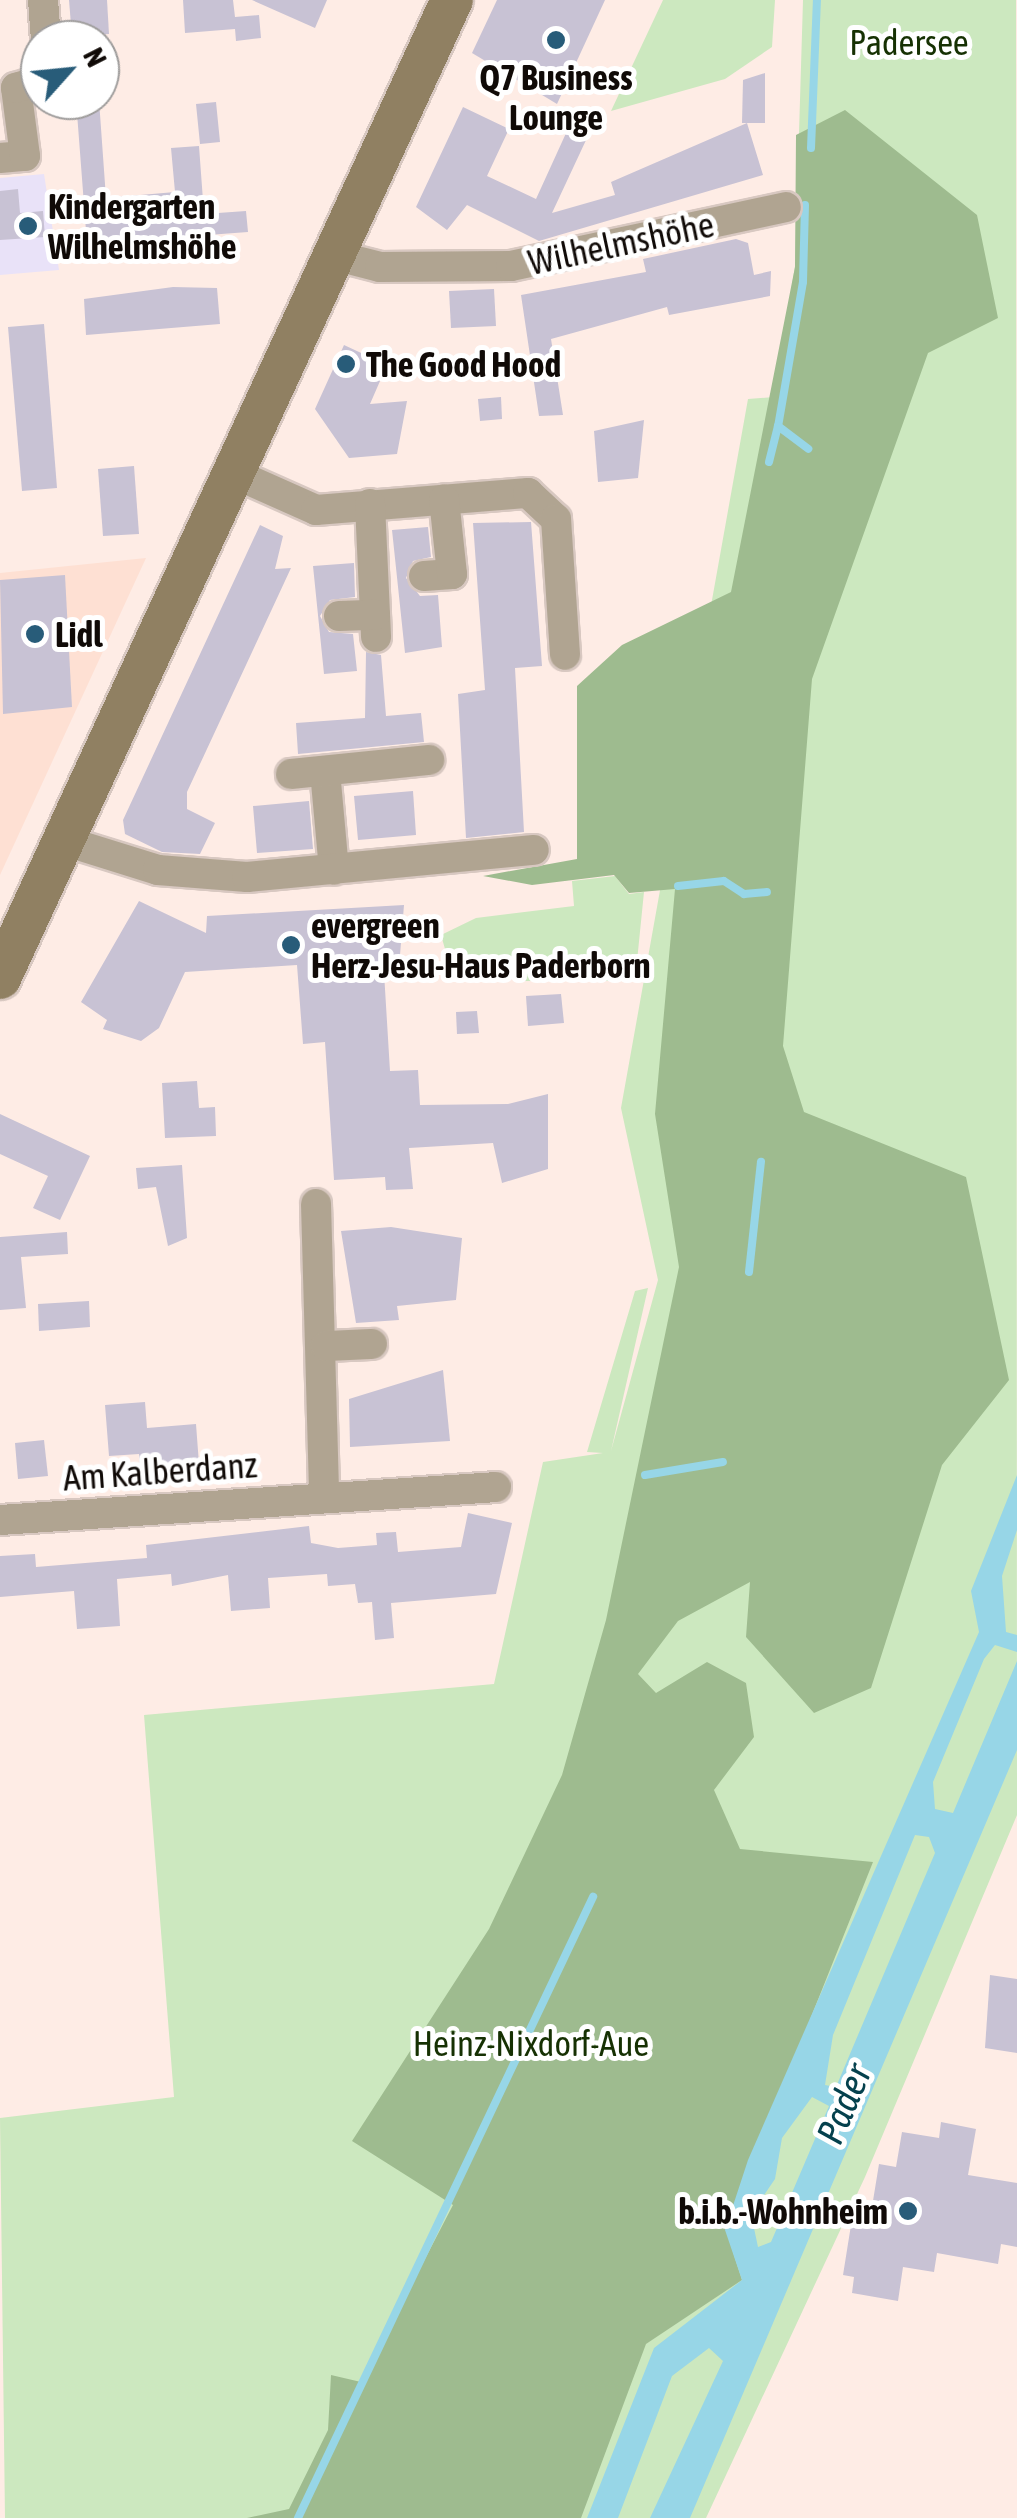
<!DOCTYPE html>
<meta charset="utf-8">
<style>
body{margin:0}
#map{position:relative;width:1017px;height:2518px;overflow:hidden;background:#feece5;font-family:"Asap Condensed",sans-serif}
div>[style]{position:absolute}
.built>*{inset:0;background:#fee0d3}
.education>*{inset:0;background:#e9e2f8}
.green>*{inset:0;background:#cce8bf}
.forest>*{inset:0;background:#9ebb8f}
.water>*{inset:0;background:#97d6e7}
.stream>*{height:8px;margin:-4px;padding:0 4px;transform-origin:4px;border-radius:4px;background:#97d6e7}
.building>*{inset:0;background:#c8c2d4}
.roads{filter:drop-shadow(2px 0 #d8c8c1) drop-shadow(-2px 0 #d8c8c1) drop-shadow(0 2px #d8c8c1) drop-shadow(0 -2px #d8c8c1)}
.street>*{height:30px;margin:-15px;padding:0 15px;transform-origin:15px;border-radius:15px;background:#b0a491}
.secondary>*{height:42px;margin:-21px;padding:0 21px;transform-origin:21px;border-radius:21px;background:#908062}
.dots>*{width:28px;height:28px;translate:-50% -50%;box-sizing:border-box;border:5px solid #fff;border-radius:50%}
span{translate:-50% -50%;white-space:nowrap;text-align:center;line-height:1.15;-webkit-text-stroke:10px #fff;paint-order:stroke}
.park-label{font-size:35px;color:#163103}
.poi-label{font-size:35px;color:#100a07;font-weight:700}
.left{translate:0 -50%;text-align:left}
.right{translate:-100% -50%;text-align:right}
.street-label{font-size:35px;color:#100a07}
.water-label{font-size:38px;color:#05414d;font-style:italic}
.north{position:absolute;left:20px;top:20px;width:100px;height:100px;box-sizing:border-box;background:#fff;border:2px solid #9f9d9c;border-radius:50%;rotate:63deg;font-size:28px;font-weight:700;line-height:40px;text-align:center;color:#100a07}
.north::after{content:'';display:block;margin:auto;width:35px;height:45px;background:#285c79;clip-path:polygon(50% 0,100% 100%,50% 72%,0 100%)}
</style>
<div id="map">
<div class="built">
<i style="clip-path:polygon(146px 558px,0 875px,0 573px)"></i>
</div>
<div class="education">
<i style="clip-path:polygon(44px 174px,59px 270px,0 275px,0 178px)"></i>
</div>
<div class="green">
<i style="clip-path:polygon(663px 0,775px 0,772px 47px,725px 79px,611px 111px)"></i>
<i style="clip-path:polygon(803px 0,1016px 0,1017px 1815px,865px 2177px,706px 2518px,5px 2518px,0 2118px,174px 2097px,144px 1715px,494px 1684px,543px 1462px,603px 1453px,587px 1452px,635px 1291px,648px 1288px,611px 1451px,658px 1280px,621px 1108px,748px 399px,774px 397px,795px 266px)"></i>
<i style="clip-path:polygon(615px 876px,629px 894px,644px 892px,635px 981px,522px 981px,445px 949px,441px 935px,476px 918px,574px 906px,572px 881px)"></i>
</div>
<div class="forest">
<i style="clip-path:polygon(845px 110px,977px 215px,998px 318px,928px 353px,812px 679px,783px 1046px,804px 1112px,966px 1177px,1009px 1380px,942px 1465px,871px 1688px,814px 1713px,746px 1637px,750px 1582px,678px 1621px,638px 1674px,656px 1693px,707px 1662px,746px 1683px,754px 1737px,714px 1790px,740px 1849px,873px 1862px,726px 2230px,742px 2280px,646px 2344px,581px 2518px,247px 2518px,289px 2509px,328px 2430px,331px 2375px,361px 2382px,453px 2205px,352px 2141px,489px 1929px,562px 1775px,606px 1620px,679px 1267px,655px 1114px,675px 889px,629px 893px,614px 875px,532px 885px,483px 876px,577px 859px,577px 686px,622px 645px,731px 592px,795px 267px,796px 135px)"></i>
</div>
<div class="water">
<i style="clip-path:polygon(evenodd,1017px 1475px,1017px 1530px,1002px 1576px,1006px 1632px,1017px 1635px,1017px 1652px,995px 1645px,984px 1659px,933px 1782px,935px 1809px,953px 1813px,1017px 1661px,1017px 1750px,690px 2518px,650px 2518px,723px 2361px,709px 2348px,672px 2376px,618px 2518px,587px 2518px,654px 2348px,742px 2280px,725px 2230px,748px 2160px,979px 1632px,971px 1591px,1017px 1475px,915px 1835px,929px 1837px,935px 1853px,836px 2087px,825px 2085px,833px 2035px,915px 1835px,1017px 1475px,812px 2097px,829px 2106px,771px 2242px,758px 2247px,751px 2214px,775px 2179px,782px 2138px,812px 2097px)"></i>
</div>
<div class="stream">
<i style="left:811px;top:148px;width:148px;rotate:-87.7deg"></i>
<i style="left:805px;top:205px;width:77px;rotate:91.5deg"></i>
<i style="left:803px;top:282px;width:146px;rotate:99.8deg"></i>
<i style="left:778px;top:426px;width:38px;rotate:37deg"></i>
<i style="left:769px;top:462px;width:37px;rotate:-76deg"></i>
<i style="left:678px;top:886px;width:46px;rotate:-6.2deg"></i>
<i style="left:724px;top:881px;width:24px;rotate:33deg"></i>
<i style="left:744px;top:894px;width:23px;rotate:-5deg"></i>
<i style="left:749px;top:1272px;width:111px;rotate:-83.8deg"></i>
<i style="left:645px;top:1475px;width:79px;rotate:-9.5deg"></i>
<i style="left:298px;top:2518px;width:688px;rotate:-64.59deg"></i>
</div>
<div class="building">
<i style="clip-path:polygon(69px 0,107px 0,109px 34px,72px 37px)"></i>
<i style="clip-path:polygon(183px 0,233px 0,235px 17px,259px 15px,261px 38px,236px 41px,235px 29px,185px 33px)"></i>
<i style="clip-path:polygon(252px 0,327px 0,315px 28px)"></i>
<i style="clip-path:polygon(497px 0,605px 0,557px 104px,472px 53px)"></i>
<i style="clip-path:polygon(765px 73px,765px 123px,742px 123px,743px 80px)"></i>
<i style="clip-path:polygon(76px 100px,99px 100px,106px 198px,175px 192px,171px 148px,199px 146px,204px 214px,246px 211px,248px 232px,87px 244px)"></i>
<i style="clip-path:polygon(216px 102px,220px 142px,200px 144px,196px 104px)"></i>
<i style="clip-path:polygon(463px 107px,509px 129px,487px 176px,536px 199px,567px 131px,594px 123px,552px 213px,615px 195px,611px 182px,747px 123px,763px 175px,539px 241px,467px 205px,447px 230px,416px 207px)"></i>
<i style="clip-path:polygon(18px 189px,20px 213px,43px 211px,45px 237px,0 240px,0 191px)"></i>
<i style="clip-path:polygon(736px 239px,748px 243px,754px 275px,771px 271px,770px 296px,669px 315px,667px 307px,551px 339px,563px 415px,539px 416px,521px 295px,646px 272px,643px 259px)"></i>
<i style="clip-path:polygon(173px 287px,217px 288px,220px 324px,86px 335px,84px 299px)"></i>
<i style="clip-path:polygon(494px 289px,496px 326px,451px 328px,449px 291px)"></i>
<i style="clip-path:polygon(44px 324px,57px 488px,22px 491px,8px 327px)"></i>
<i style="clip-path:polygon(344px 345px,387px 365px,370px 404px,407px 401px,397px 454px,349px 458px,315px 409px)"></i>
<i style="clip-path:polygon(501px 397px,502px 419px,480px 421px,478px 399px)"></i>
<i style="clip-path:polygon(644px 420px,638px 478px,598px 482px,594px 431px)"></i>
<i style="clip-path:polygon(134px 466px,139px 534px,103px 536px,98px 469px)"></i>
<i style="clip-path:polygon(531px 522px,542px 666px,515px 668px,524px 832px,466px 838px,458px 694px,485px 690px,473px 523px)"></i>
<i style="clip-path:polygon(260px 525px,283px 536px,275px 569px,291px 568px,187px 792px,187px 809px,215px 823px,200px 854px,162px 852px,125px 834px,123px 820px)"></i>
<i style="clip-path:polygon(428px 527px,431px 557px,413px 561px,406px 578px,420px 596px,438px 595px,442px 647px,405px 653px,392px 530px)"></i>
<i style="clip-path:polygon(354px 563px,355px 597px,330px 600px,320px 616px,329px 632px,353px 634px,357px 671px,324px 674px,313px 566px)"></i>
<i style="clip-path:polygon(65px 575px,72px 707px,3px 714px,0 580px)"></i>
<i style="clip-path:polygon(366px 652px,381px 655px,386px 716px,421px 713px,424px 742px,298px 754px,296px 723px,365px 718px)"></i>
<i style="clip-path:polygon(413px 791px,416px 835px,358px 840px,354px 796px)"></i>
<i style="clip-path:polygon(309px 801px,313px 849px,257px 853px,253px 806px)"></i>
<i style="clip-path:polygon(139px 901px,206px 933px,207px 916px,404px 905px,400px 955px,383px 956px,390px 1071px,418px 1070px,420px 1105px,508px 1104px,548px 1094px,548px 1169px,502px 1183px,493px 1143px,409px 1148px,413px 1189px,386px 1190px,385px 1177px,334px 1180px,325px 1042px,303px 1044px,297px 965px,185px 972px,159px 1028px,141px 1041px,103px 1029px,107px 1020px,81px 1002px)"></i>
<i style="clip-path:polygon(561px 994px,564px 1023px,528px 1026px,526px 996px)"></i>
<i style="clip-path:polygon(477px 1011px,479px 1033px,457px 1034px,456px 1012px)"></i>
<i style="clip-path:polygon(197px 1081px,199px 1108px,215px 1107px,216px 1136px,165px 1138px,162px 1083px)"></i>
<i style="clip-path:polygon(0 1114px,90px 1156px,60px 1220px,33px 1208px,48px 1176px,0 1154px)"></i>
<i style="clip-path:polygon(182px 1165px,187px 1238px,168px 1246px,156px 1187px,138px 1189px,136px 1168px)"></i>
<i style="clip-path:polygon(391px 1227px,462px 1238px,456px 1300px,397px 1306px,399px 1320px,356px 1323px,341px 1231px)"></i>
<i style="clip-path:polygon(67px 1232px,68px 1254px,21px 1257px,26px 1308px,0 1310px,0 1237px)"></i>
<i style="clip-path:polygon(89px 1301px,90px 1327px,39px 1331px,38px 1304px)"></i>
<i style="clip-path:polygon(443px 1370px,450px 1441px,350px 1447px,349px 1399px)"></i>
<i style="clip-path:polygon(145px 1402px,147px 1428px,196px 1424px,199px 1464px,140px 1469px,139px 1454px,109px 1456px,105px 1405px)"></i>
<i style="clip-path:polygon(44px 1440px,48px 1476px,18px 1479px,15px 1443px)"></i>
<i style="clip-path:polygon(468px 1513px,512px 1523px,496px 1594px,391px 1603px,394px 1638px,375px 1640px,372px 1602px,358px 1603px,355px 1584px,328px 1586px,327px 1574px,268px 1578px,270px 1608px,231px 1611px,228px 1575px,172px 1586px,171px 1574px,117px 1579px,120px 1626px,77px 1629px,74px 1591px,0 1597px,0 1556px,35px 1554px,36px 1567px,147px 1558px,146px 1545px,309px 1526px,311px 1543px,338px 1548px,377px 1545px,376px 1533px,396px 1532px,398px 1552px,461px 1547px)"></i>
<i style="clip-path:polygon(990px 1975px,1017px 1979px,1017px 2053px,985px 2048px)"></i>
<i style="clip-path:polygon(941px 2122px,976px 2129px,968px 2175px,1017px 2183px,1017px 2247px,1001px 2244px,998px 2264px,937px 2253px,934px 2272px,903px 2267px,898px 2301px,852px 2293px,854px 2277px,843px 2275px,851px 2225px,863px 2228px,871px 2213px,879px 2164px,896px 2167px,902px 2132px,939px 2138px)"></i>
</div>
<div class="roads">
<div class="street">
<i style="left:43px;top:0;width:40px;rotate:85.7deg"></i>
<i style="left:0;top:158px;width:25px;rotate:-5deg"></i>
<i style="left:25px;top:156px;width:69px;rotate:-97.5deg"></i>
<i style="left:16px;top:88px;width:25px;rotate:-18deg"></i>
<i style="left:337px;top:256px;width:44px;rotate:14.3deg"></i>
<i style="left:380px;top:267px;width:131px;rotate:-0.4deg"></i>
<i style="left:511px;top:266px;width:281px;rotate:-12.1deg"></i>
<i style="left:233px;top:473px;width:91px;rotate:24deg"></i>
<i style="left:316px;top:510px;width:213px;rotate:-4.6deg"></i>
<i style="left:528px;top:493px;width:38px;rotate:43deg"></i>
<i style="left:556px;top:519px;width:136px;rotate:86.2deg"></i>
<i style="left:370px;top:504px;width:133px;rotate:87.4deg"></i>
<i style="left:424px;top:576px;width:28px;rotate:-4deg"></i>
<i style="left:452px;top:574px;width:75px;rotate:-96.1deg"></i>
<i style="left:339px;top:616px;width:36px;rotate:-2deg"></i>
<i style="left:325px;top:771px;width:99px;rotate:84.8deg"></i>
<i style="left:291px;top:774px;width:139px;rotate:-5.8deg"></i>
<i style="left:65px;top:841px;width:97px;rotate:17.3deg"></i>
<i style="left:158px;top:870px;width:89px;rotate:4.5deg"></i>
<i style="left:247px;top:877px;width:288px;rotate:-5.4deg"></i>
<i style="left:316px;top:1204px;width:294px;rotate:88.4deg"></i>
<i style="left:326px;top:1346px;width:46px;rotate:-2.5deg"></i>
<i style="left:0;top:1520px;width:497px;rotate:-3.8deg"></i>
</div>
<div class="secondary">
<i style="left:0;top:978px;width:1077px;rotate:-65.2deg"></i>
</div>
</div>
<div class="dots">
<i style="left:556px;top:40px;background:#285c79"></i>
<i style="left:28px;top:226px;background:#285c79"></i>
<i style="left:346px;top:364px;background:#285c79"></i>
<i style="left:35px;top:634px;background:#285c79"></i>
<i style="left:291px;top:945px;background:#285c79"></i>
<i style="left:908px;top:2211px;background:#285c79"></i>
</div>
<div class="park-label">
<span style="left:909px;top:42px">Padersee</span>
<span style="left:531px;top:2043px">Heinz-Nixdorf-Aue</span>
</div>
<div class="poi-label">
<span style="left:556px;top:97px">Q7 Business<br>Lounge</span>
<span class="left" style="left:48px;top:226px">Kindergarten<br>Wilhelmshöhe</span>
<span class="left" style="left:366px;top:364px">The Good Hood</span>
<span class="left" style="left:55px;top:634px">Lidl</span>
<span class="left" style="left:311px;top:945px">evergreen<br>Herz-Jesu-Haus Paderborn</span>
<span class="right" style="left:888px;top:2211px">b.i.b.-Wohnheim</span>
</div>
<div class="street-label">
<span style="left:621px;top:243px;rotate:-12deg">Wilhelmshöhe</span>
<span style="left:160px;top:1471px;rotate:-4deg">Am Kalberdanz</span>
</div>
<div class="water-label">
<span style="left:844px;top:2104px;rotate:-67deg">Pader</span>
</div>
<div class="north">N</div>
</div>
